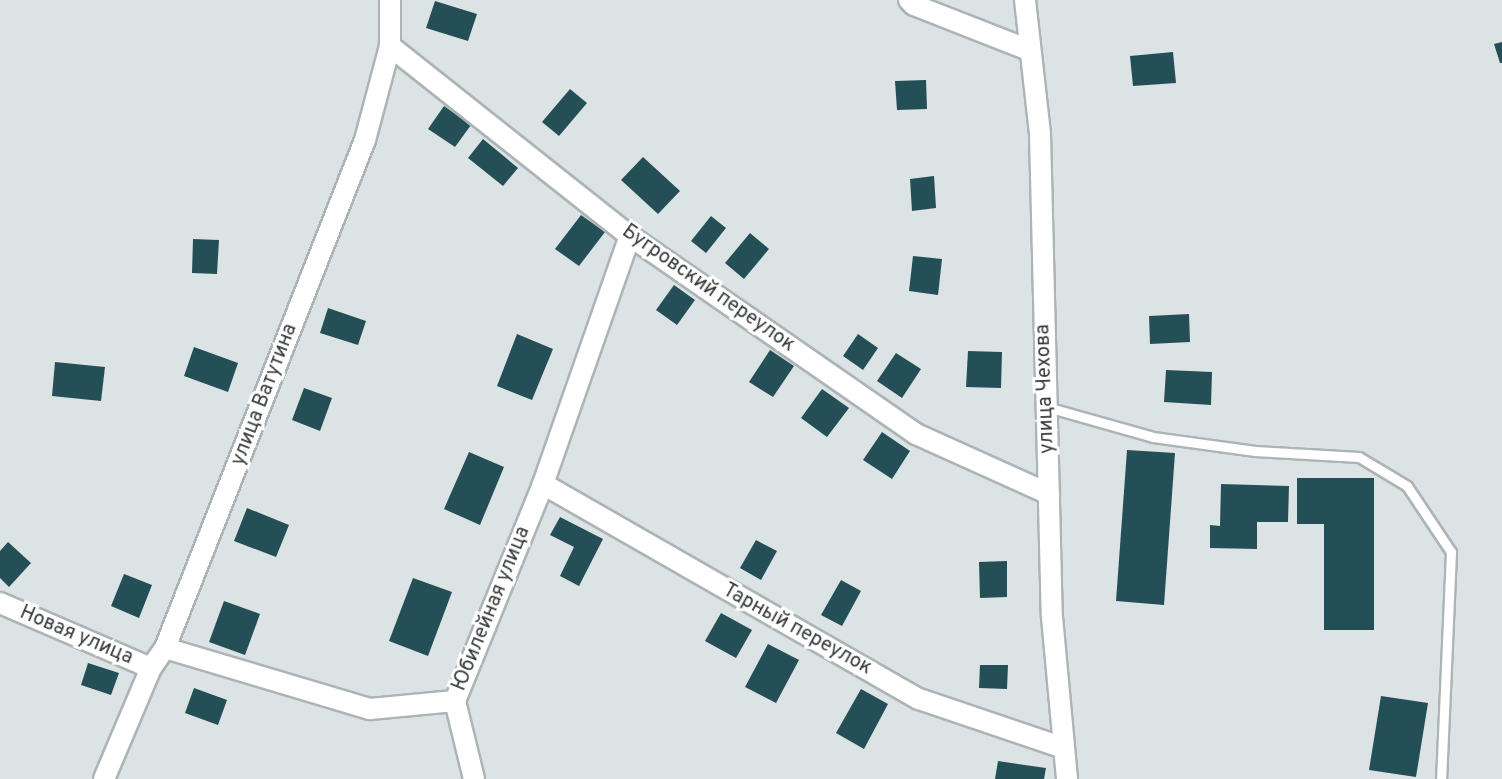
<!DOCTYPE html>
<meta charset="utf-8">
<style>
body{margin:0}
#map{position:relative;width:1502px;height:779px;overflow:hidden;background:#dce3e5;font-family:Overpass,sans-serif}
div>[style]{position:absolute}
.building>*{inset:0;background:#244f57}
.roads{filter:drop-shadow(2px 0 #adb4b6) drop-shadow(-2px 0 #adb4b6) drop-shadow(0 2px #adb4b6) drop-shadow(0 -2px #adb4b6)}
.lane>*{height:9px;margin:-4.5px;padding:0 4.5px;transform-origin:4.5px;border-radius:4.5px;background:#fff}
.street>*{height:20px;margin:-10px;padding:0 10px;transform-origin:10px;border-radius:10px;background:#fff}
span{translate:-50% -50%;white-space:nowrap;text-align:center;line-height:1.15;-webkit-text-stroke:6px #fff;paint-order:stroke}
.street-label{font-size:20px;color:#36393a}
</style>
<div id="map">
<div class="building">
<i style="clip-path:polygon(435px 1px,477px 14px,468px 41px,426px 28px)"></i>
<i style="clip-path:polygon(1502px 42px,1502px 63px,1500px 63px,1494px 44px)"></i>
<i style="clip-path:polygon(1173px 52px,1176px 83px,1133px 86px,1130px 56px)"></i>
<i style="clip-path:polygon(926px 80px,927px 109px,897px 110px,895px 81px)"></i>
<i style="clip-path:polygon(570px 89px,587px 103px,559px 136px,542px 122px)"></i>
<i style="clip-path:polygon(444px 106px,471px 125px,455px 147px,428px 129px)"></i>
<i style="clip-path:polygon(483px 139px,518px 168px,503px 186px,468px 158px)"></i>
<i style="clip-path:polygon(643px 157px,680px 191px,658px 214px,621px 180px)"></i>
<i style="clip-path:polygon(934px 176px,936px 208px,912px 211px,910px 179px)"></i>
<i style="clip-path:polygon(581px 215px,605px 232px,579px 266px,555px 249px)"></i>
<i style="clip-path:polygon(711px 216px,726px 228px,706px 253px,691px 241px)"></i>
<i style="clip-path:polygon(750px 233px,769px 249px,744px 279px,725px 263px)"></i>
<i style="clip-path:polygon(193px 239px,219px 240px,217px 274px,192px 273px)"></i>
<i style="clip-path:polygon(913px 256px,942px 259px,938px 295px,909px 291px)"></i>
<i style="clip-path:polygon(674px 285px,695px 300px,677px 325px,656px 310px)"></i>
<i style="clip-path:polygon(328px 308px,366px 321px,358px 345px,320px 333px)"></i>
<i style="clip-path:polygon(1189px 314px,1190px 342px,1150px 344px,1149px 316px)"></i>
<i style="clip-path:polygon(517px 334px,553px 349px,532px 400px,497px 386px)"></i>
<i style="clip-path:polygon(858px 334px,878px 348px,863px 370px,843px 356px)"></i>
<i style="clip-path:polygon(194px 347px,238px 363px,228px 392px,184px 376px)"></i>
<i style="clip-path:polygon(770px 350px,794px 366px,773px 397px,749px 382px)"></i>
<i style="clip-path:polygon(968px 351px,1002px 352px,1001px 388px,966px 387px)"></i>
<i style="clip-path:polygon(896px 353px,921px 369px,902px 398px,877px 381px)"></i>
<i style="clip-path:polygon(55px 362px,105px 367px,101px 401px,52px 396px)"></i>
<i style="clip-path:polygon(1166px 370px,1212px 372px,1211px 405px,1164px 402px)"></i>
<i style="clip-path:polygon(304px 388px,332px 398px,320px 431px,292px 420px)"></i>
<i style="clip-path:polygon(822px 389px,849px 408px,827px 437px,801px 418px)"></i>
<i style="clip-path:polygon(882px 432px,910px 451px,892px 479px,863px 460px)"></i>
<i style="clip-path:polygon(1127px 450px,1175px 453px,1164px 605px,1116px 601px)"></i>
<i style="clip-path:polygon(469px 452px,504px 467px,480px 525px,444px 509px)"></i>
<i style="clip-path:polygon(1297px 478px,1374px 478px,1374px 630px,1324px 630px,1324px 524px,1297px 524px)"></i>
<i style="clip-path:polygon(1221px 484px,1289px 486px,1288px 522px,1257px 522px,1257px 549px,1210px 548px,1210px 525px,1220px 526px)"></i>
<i style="clip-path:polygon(247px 508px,289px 525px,276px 557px,234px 541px)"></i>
<i style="clip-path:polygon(560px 517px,603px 539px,579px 586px,560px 576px,574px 547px,550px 535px)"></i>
<i style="clip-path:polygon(756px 540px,777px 551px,761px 580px,740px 568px)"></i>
<i style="clip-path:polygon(8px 542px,31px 563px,9px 587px,0 578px,0 551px)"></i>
<i style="clip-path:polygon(1007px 561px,1007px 597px,980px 598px,979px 562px)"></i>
<i style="clip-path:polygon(124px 574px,152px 585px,139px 618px,111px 606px)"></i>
<i style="clip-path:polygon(413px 578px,452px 592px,428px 656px,389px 641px)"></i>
<i style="clip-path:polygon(841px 580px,861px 591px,842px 626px,821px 615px)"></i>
<i style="clip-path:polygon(224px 601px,260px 614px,245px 655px,209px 642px)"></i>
<i style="clip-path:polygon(721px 613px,752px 630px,736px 658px,705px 641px)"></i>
<i style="clip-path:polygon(768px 644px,799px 660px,776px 703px,745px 687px)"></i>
<i style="clip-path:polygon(88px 663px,119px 673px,111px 695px,81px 685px)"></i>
<i style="clip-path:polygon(980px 665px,1008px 665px,1007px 689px,979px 688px)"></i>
<i style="clip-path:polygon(194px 688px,227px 700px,218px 725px,185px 713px)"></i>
<i style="clip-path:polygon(861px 689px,888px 704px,864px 749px,836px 733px)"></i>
<i style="clip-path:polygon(1381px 696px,1428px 703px,1416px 777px,1369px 770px)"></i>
<i style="clip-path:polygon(998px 761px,1046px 768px,1044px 779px,995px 779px)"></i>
</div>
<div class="roads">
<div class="lane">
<i style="left:1047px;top:407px;width:110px;rotate:15.8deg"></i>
<i style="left:1153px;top:437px;width:103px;rotate:7.8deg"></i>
<i style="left:1255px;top:451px;width:104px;rotate:3.3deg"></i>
<i style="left:1359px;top:457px;width:56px;rotate:31.1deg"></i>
<i style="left:1407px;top:486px;width:79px;rotate:56.3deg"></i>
<i style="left:1451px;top:552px;width:227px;rotate:92.5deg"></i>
</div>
<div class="street">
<i style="left:909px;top:0;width:7px;rotate:45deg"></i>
<i style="left:914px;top:5px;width:123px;rotate:21.4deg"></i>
<i style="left:1025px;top:0;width:135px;rotate:83.6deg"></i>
<i style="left:1040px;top:134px;width:483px;rotate:88.6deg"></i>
<i style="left:1052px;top:617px;width:163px;rotate:84.7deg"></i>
<i style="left:390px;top:46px;width:306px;rotate:38.4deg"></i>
<i style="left:630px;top:236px;width:348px;rotate:34.7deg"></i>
<i style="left:916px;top:434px;width:146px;rotate:24.3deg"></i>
<i style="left:543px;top:484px;width:433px;rotate:29.8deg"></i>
<i style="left:919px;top:699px;width:153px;rotate:18.7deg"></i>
<i style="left:0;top:603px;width:164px;rotate:23.3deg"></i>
<i style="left:165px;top:648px;width:214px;rotate:16.6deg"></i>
<i style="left:370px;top:709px;width:85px;rotate:-5.4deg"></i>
<i style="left:455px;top:701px;width:234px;rotate:-67.9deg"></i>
<i style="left:543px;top:484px;width:263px;rotate:-70.7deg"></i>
<i style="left:455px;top:701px;width:80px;rotate:76.3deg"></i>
<i style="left:104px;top:779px;width:121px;rotate:-67.1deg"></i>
<i style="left:151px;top:668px;width:24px;rotate:-55deg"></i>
<i style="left:165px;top:648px;width:546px;rotate:-68.51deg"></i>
<i style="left:365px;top:140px;width:97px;rotate:-75.1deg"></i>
<i style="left:390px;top:46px;width:46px;rotate:-90deg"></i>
</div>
</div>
<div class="street-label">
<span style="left:708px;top:289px;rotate:35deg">Бугровский переулок</span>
<span style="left:1046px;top:389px;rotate:-92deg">улица Чехова</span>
<span style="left:265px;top:395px;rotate:-69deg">улица Ватутина</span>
<span style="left:492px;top:609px;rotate:-68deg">Юбилейная улица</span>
<span style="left:797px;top:630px;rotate:29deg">Тарный переулок</span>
<span style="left:76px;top:636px;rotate:23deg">Новая улица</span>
</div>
</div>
